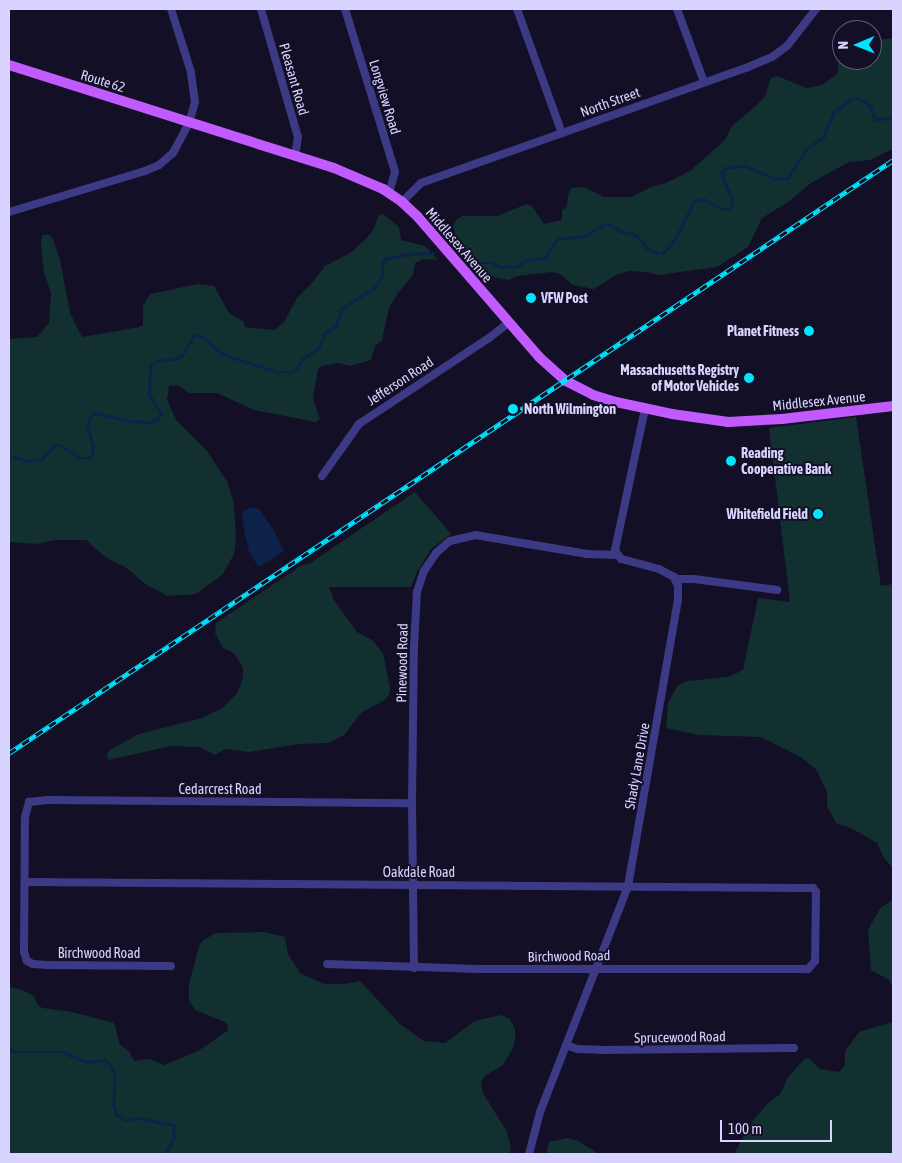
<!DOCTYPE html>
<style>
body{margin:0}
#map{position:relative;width:902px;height:1163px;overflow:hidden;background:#130f26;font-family:"Asap Condensed",sans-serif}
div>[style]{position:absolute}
.green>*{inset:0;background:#12302f}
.water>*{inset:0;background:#0c2248}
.stream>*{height:2.5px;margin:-1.25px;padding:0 1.25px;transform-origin:1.25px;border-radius:1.25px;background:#0c2248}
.minor>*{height:8px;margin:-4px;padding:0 4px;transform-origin:4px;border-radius:4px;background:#3d3a85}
.major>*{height:10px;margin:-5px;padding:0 5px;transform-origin:5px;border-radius:5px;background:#c25bff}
.rail>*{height:4.5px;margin-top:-2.25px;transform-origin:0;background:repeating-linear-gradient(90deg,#130f26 0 8px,#00e5ff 0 16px);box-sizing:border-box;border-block:1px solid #00e5ff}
.dots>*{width:14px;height:14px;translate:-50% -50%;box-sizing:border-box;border:2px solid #130f26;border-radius:50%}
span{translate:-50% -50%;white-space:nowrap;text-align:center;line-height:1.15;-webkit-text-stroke:4px #130f26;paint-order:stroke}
.street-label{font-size:14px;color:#d9d4ff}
.poi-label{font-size:14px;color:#d9d4ff;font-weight:700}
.left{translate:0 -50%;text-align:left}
.right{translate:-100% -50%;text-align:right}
.frame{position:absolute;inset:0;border:10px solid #d9d4ff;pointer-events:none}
.north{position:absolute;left:832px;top:20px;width:50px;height:50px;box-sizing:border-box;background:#130f26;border:1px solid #625e7d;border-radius:50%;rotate:269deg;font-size:14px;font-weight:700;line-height:20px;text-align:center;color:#d9d4ff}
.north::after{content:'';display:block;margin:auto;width:18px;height:22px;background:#00e5ff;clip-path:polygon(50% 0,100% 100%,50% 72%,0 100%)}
.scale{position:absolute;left:720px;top:1120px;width:112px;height:22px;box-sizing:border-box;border:2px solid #d9d4ff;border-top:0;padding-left:6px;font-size:15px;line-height:18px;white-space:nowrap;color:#d9d4ff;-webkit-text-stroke:4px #130f26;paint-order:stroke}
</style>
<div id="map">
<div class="green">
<i style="clip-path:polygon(893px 38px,893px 149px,870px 160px,849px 162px,811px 183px,788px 202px,762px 218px,748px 247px,717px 267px,658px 275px,647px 272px,628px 271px,616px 275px,594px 289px,573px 285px,560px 274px,552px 272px,517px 276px,509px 280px,493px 277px,476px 267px,459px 249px,453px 226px,456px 220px,462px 216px,497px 216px,527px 204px,532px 206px,544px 224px,562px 220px,562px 210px,567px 207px,568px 195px,571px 188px,583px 187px,604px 197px,631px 197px,651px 187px,666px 183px,690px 171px,725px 140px,732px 126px,757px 105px,765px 96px,771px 78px,777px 76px,807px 88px,822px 85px,838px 73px,838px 54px,842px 47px,842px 60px,872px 60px,872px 41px)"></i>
<i style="clip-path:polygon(383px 214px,399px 227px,401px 240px,425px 246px,438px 260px,423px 259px,415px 263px,413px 275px,398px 293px,389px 308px,382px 340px,375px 346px,371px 360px,350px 366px,339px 363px,321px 366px,318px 370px,313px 398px,320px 419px,316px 422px,254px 410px,217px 393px,189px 393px,177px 385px,169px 386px,167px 400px,176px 420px,207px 451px,228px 483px,234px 504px,236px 540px,234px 554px,223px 574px,196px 594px,168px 596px,145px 584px,127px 568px,105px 557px,86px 540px,57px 540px,36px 544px,9px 542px,9px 339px,37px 337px,49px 323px,51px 294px,44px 272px,41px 247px,42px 235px,50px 235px,53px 239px,60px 260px,70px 313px,82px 337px,139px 327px,143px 325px,143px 306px,150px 294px,198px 284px,214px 286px,229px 313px,243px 321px,245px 327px,274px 330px,284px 322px,297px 298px,312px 283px,325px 266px,350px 253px,365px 240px,373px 230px,379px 215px)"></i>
<i style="clip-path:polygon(856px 417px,881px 586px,893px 584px,893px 868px,884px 858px,877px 843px,851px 828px,836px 823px,827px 806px,827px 792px,816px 769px,799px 756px,761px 737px,699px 735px,666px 728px,668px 703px,678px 685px,688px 681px,728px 677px,743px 670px,758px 598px,790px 602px,769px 428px)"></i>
<i style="clip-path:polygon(415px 492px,451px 534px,431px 549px,417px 572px,411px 587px,329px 587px,334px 600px,357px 632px,372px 640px,383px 653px,390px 689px,389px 695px,385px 700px,362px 712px,344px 735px,328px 743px,299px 744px,249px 752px,225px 749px,215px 755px,200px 747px,171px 746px,108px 760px,107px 754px,110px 750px,139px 734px,202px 718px,222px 708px,237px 693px,243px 678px,243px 668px,234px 653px,223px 648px,215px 633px,216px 623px,302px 565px,309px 564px)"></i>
<i style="clip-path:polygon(893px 900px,893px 988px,889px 980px,871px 970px,868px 930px,880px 908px)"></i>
<i style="clip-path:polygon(264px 932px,285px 937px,288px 954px,300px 973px,324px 984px,344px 984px,360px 981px,401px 1025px,424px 1041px,445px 1043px,475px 1021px,501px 1015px,510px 1019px,515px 1029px,515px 1040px,512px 1050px,502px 1066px,486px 1075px,482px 1079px,481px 1084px,484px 1095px,506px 1130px,511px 1147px,510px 1154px,9px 1154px,9px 987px,20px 989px,34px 996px,38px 1006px,43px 1008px,72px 1012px,114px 1023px,120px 1045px,129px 1051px,134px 1061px,150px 1059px,164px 1065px,198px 1051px,227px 1031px,228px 1026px,225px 1022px,195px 1010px,189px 1000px,189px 984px,199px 946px,202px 941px,216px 933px)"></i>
<i style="clip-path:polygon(893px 1022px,893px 1154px,734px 1154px,751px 1123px,766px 1105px,780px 1094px,787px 1079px,804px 1059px,809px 1058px,820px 1069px,839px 1072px,845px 1065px,845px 1051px,859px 1032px)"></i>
<i style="clip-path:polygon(568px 1138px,578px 1141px,599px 1154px,546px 1154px,549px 1142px)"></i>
</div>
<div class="water">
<i style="clip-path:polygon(251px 507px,259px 509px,273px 529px,284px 551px,261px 566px,258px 566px,249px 552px,243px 525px,242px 512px)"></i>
</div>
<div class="stream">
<i style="left:471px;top:263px;width:21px"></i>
<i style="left:492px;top:263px;width:10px;rotate:24deg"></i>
<i style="left:501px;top:267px;width:15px"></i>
<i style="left:516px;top:267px;width:11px;rotate:-34deg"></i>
<i style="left:525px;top:261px;width:20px;rotate:-9deg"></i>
<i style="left:545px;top:258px;width:22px;rotate:-58deg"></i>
<i style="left:557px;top:239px;width:28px;rotate:-6deg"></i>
<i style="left:585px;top:236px;width:22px;rotate:-32deg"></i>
<i style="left:604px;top:224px;width:5px"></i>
<i style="left:609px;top:224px;width:13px;rotate:32deg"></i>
<i style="left:620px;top:231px;width:16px;rotate:14deg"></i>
<i style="left:636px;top:235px;width:17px;rotate:50deg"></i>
<i style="left:647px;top:248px;width:11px;rotate:27deg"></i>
<i style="left:657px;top:253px;width:5px"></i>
<i style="left:662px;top:253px;width:8px;rotate:-40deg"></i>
<i style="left:668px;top:248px;width:22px;rotate:-56deg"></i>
<i style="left:680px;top:230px;width:32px;rotate:-64deg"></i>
<i style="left:694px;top:201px;width:10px;rotate:-11deg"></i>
<i style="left:704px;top:199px;width:21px;rotate:29deg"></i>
<i style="left:722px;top:209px;width:6px"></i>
<i style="left:728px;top:209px;width:5px;rotate:-37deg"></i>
<i style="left:732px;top:206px;width:7px;rotate:-90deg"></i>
<i style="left:732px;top:199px;width:21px;rotate:-115deg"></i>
<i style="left:723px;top:180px;width:8px;rotate:-97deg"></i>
<i style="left:722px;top:172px;width:5px;rotate:-53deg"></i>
<i style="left:725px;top:168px;width:20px;rotate:-6deg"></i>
<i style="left:745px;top:166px;width:33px;rotate:23deg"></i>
<i style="left:775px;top:179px;width:13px;rotate:-4deg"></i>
<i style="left:788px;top:178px;width:34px;rotate:-58deg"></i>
<i style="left:806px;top:149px;width:20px;rotate:-33deg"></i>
<i style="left:823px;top:138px;width:27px;rotate:-68deg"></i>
<i style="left:833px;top:113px;width:23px;rotate:-38deg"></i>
<i style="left:851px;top:99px;width:8px"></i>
<i style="left:859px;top:99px;width:13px;rotate:29deg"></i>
<i style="left:870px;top:105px;width:16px;rotate:72deg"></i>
<i style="left:875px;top:120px;width:18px;rotate:-9deg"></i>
<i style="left:9px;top:456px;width:21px;rotate:14deg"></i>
<i style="left:29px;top:461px;width:13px;rotate:-9deg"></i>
<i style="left:42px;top:459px;width:18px;rotate:-49deg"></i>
<i style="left:54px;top:445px;width:6px"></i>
<i style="left:60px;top:445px;width:25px;rotate:32deg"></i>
<i style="left:81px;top:458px;width:8px"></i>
<i style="left:89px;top:458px;width:4px;rotate:-45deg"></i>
<i style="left:92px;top:455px;width:8px;rotate:-83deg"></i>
<i style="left:93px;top:447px;width:22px;rotate:-106deg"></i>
<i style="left:87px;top:426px;width:11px;rotate:-68deg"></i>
<i style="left:91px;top:416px;width:5px;rotate:-37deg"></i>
<i style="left:95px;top:413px;width:36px;rotate:13deg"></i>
<i style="left:130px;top:421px;width:21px;rotate:3deg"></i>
<i style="left:151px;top:422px;width:6px;rotate:-18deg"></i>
<i style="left:157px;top:420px;width:7px;rotate:-56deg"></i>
<i style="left:161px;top:414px;width:22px;rotate:-122deg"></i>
<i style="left:149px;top:395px;width:30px;rotate:-88deg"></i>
<i style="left:150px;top:365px;width:9px;rotate:-32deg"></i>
<i style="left:158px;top:360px;width:18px;rotate:-3deg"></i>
<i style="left:176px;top:359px;width:7px;rotate:-34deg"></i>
<i style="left:182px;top:355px;width:23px;rotate:-59deg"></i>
<i style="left:194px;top:335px;width:7px;rotate:8deg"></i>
<i style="left:201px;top:336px;width:26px;rotate:40deg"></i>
<i style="left:221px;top:353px;width:11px;rotate:22deg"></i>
<i style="left:231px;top:357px;width:49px;rotate:17.7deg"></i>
<i style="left:278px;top:372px;width:13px"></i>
<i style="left:291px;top:372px;width:5px;rotate:-22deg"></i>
<i style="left:296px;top:370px;width:14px;rotate:-60deg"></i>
<i style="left:303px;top:358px;width:19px;rotate:-32deg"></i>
<i style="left:319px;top:348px;width:15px;rotate:-70deg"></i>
<i style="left:324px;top:334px;width:14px;rotate:-34deg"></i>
<i style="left:336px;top:326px;width:19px;rotate:-72deg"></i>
<i style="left:342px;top:308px;width:39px;rotate:-32deg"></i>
<i style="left:375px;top:287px;width:13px;rotate:-58deg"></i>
<i style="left:382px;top:276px;width:12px;rotate:-90deg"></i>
<i style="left:382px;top:264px;width:6px;rotate:-59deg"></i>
<i style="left:385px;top:259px;width:23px;rotate:-13deg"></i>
<i style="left:407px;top:254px;width:26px;rotate:-2deg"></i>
<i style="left:9px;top:1049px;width:9px;rotate:21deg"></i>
<i style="left:17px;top:1052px;width:45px"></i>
<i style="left:62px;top:1052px;width:27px;rotate:22deg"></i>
<i style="left:87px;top:1062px;width:17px;rotate:-7deg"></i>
<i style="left:104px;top:1060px;width:6px;rotate:31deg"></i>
<i style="left:109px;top:1063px;width:13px;rotate:61deg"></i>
<i style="left:115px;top:1074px;width:30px;rotate:92deg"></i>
<i style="left:114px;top:1104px;width:11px;rotate:75deg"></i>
<i style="left:117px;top:1115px;width:9px;rotate:32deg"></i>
<i style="left:125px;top:1120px;width:15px;rotate:-8deg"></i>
<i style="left:140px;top:1118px;width:35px;rotate:12deg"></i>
<i style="left:174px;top:1125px;width:13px;rotate:90deg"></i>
<i style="left:174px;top:1138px;width:18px;rotate:117deg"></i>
</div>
<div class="minor">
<i style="left:261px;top:9px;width:133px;rotate:73.9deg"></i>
<i style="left:298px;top:137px;width:19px;rotate:99deg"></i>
<i style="left:345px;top:9px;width:170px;rotate:72.9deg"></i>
<i style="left:395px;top:172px;width:22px;rotate:106deg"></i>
<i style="left:517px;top:9px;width:132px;rotate:70.1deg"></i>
<i style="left:677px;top:9px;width:78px;rotate:69.7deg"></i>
<i style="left:402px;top:202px;width:27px;rotate:-45deg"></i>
<i style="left:421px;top:183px;width:345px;rotate:-19.5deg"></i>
<i style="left:746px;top:68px;width:28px;rotate:-23deg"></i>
<i style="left:772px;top:57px;width:19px;rotate:-36deg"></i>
<i style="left:787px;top:46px;width:47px;rotate:-51.9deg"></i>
<i style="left:9px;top:212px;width:142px;rotate:-16.8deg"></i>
<i style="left:145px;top:171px;width:15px;rotate:-23deg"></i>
<i style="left:159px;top:165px;width:18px;rotate:-41deg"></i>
<i style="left:173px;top:153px;width:34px;rotate:-62deg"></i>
<i style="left:189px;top:123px;width:22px;rotate:-74deg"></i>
<i style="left:195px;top:102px;width:30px;rotate:-98deg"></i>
<i style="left:191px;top:72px;width:66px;rotate:-107.6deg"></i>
<i style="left:322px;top:476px;width:64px;rotate:-54.6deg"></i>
<i style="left:359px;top:424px;width:156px;rotate:-33.5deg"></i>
<i style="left:489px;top:338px;width:24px;rotate:-38deg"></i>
<i style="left:675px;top:579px;width:19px"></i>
<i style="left:694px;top:579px;width:84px;rotate:7.5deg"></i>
<i style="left:25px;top:882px;width:776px;rotate:0.44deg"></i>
<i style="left:801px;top:888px;width:12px"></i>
<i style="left:813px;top:888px;width:5px;rotate:53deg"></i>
<i style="left:816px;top:892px;width:69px;rotate:90.8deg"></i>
<i style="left:815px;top:961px;width:11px;rotate:131deg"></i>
<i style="left:808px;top:969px;width:329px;rotate:180deg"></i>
<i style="left:479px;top:969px;width:152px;rotate:-178.1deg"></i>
<i style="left:171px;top:966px;width:124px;rotate:-179.5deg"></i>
<i style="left:47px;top:965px;width:14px;rotate:-176deg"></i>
<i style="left:33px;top:964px;width:7px;rotate:-153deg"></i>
<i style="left:27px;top:961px;width:9px;rotate:-108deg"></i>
<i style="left:24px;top:952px;width:135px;rotate:-89.6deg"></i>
<i style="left:25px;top:817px;width:16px;rotate:-75deg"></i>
<i style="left:29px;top:802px;width:19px;rotate:-6deg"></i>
<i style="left:48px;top:800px;width:364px;rotate:0.5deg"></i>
<i style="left:414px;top:968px;width:165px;rotate:-90.7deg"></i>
<i style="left:412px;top:803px;width:156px;rotate:-89.3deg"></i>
<i style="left:414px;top:647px;width:55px;rotate:-86.9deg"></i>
<i style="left:417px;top:592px;width:22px;rotate:-72deg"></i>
<i style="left:424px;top:571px;width:22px;rotate:-56deg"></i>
<i style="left:436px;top:553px;width:18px;rotate:-41deg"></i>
<i style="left:450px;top:541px;width:26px;rotate:-13deg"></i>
<i style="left:475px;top:535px;width:114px;rotate:9.6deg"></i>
<i style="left:587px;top:554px;width:30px;rotate:2deg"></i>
<i style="left:566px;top:1045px;width:12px;rotate:20deg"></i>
<i style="left:577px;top:1049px;width:23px;rotate:2deg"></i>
<i style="left:600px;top:1050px;width:194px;rotate:-0.6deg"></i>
<i style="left:529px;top:1154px;width:43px;rotate:-75.3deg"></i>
<i style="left:540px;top:1112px;width:243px;rotate:-68.7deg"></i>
<i style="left:628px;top:886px;width:290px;rotate:-80.1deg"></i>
<i style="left:678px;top:600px;width:14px;rotate:-90deg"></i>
<i style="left:678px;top:586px;width:10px;rotate:-114deg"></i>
<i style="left:674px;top:577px;width:17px;rotate:-152deg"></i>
<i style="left:659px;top:569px;width:39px;rotate:-165deg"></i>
<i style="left:621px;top:559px;width:11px;rotate:-124deg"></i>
<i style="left:615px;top:550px;width:144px;rotate:-78deg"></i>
</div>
<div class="major">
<i style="left:9px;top:65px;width:341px;rotate:17.6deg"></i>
<i style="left:334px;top:168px;width:53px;rotate:23.2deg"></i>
<i style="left:383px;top:189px;width:23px;rotate:34deg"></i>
<i style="left:402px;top:202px;width:21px;rotate:43deg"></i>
<i style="left:417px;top:216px;width:186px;rotate:49.1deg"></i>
<i style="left:539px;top:357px;width:36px;rotate:42deg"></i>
<i style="left:566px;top:381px;width:30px;rotate:27deg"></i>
<i style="left:593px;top:395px;width:24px;rotate:17deg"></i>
<i style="left:616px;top:402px;width:57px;rotate:12.1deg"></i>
<i style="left:672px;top:414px;width:57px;rotate:8.1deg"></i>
<i style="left:728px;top:422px;width:54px;rotate:-3.2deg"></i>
<i style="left:782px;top:419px;width:112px;rotate:-6.7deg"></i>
</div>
<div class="rail">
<i style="left:9px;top:753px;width:1064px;rotate:-33.85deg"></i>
</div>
<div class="dots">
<i style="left:531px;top:298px;background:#00e5ff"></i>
<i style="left:809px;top:331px;background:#00e5ff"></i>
<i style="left:749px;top:378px;background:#00e5ff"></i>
<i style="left:513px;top:409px;background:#00e5ff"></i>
<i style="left:731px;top:461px;background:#00e5ff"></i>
<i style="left:818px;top:514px;background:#00e5ff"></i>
</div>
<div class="street-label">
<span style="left:294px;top:79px;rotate:74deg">Pleasant Road</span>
<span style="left:103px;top:81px;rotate:17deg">Route 62</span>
<span style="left:385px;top:97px;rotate:73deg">Longview Road</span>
<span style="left:610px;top:102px;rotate:-20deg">North Street</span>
<span style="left:459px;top:245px;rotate:49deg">Middlesex Avenue</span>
<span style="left:400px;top:381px;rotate:-33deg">Jefferson Road</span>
<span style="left:819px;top:401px;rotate:-6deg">Middlesex Avenue</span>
<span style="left:402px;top:663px;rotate:-89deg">Pinewood Road</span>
<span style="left:637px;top:766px;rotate:-80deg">Shady Lane Drive</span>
<span style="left:220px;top:789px">Cedarcrest Road</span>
<span style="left:419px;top:872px">Oakdale Road</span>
<span style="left:99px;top:953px">Birchwood Road</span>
<span style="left:569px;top:956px;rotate:-1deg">Birchwood Road</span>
<span style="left:680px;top:1037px;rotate:-1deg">Sprucewood Road</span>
</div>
<div class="poi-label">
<span class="left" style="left:541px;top:298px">VFW Post</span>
<span class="right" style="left:799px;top:331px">Planet Fitness</span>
<span class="right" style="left:739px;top:378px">Massachusetts Registry<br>of Motor Vehicles</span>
<span class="left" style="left:524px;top:409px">North Wilmington</span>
<span class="left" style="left:741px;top:461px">Reading<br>Cooperative Bank</span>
<span class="right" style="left:808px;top:514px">Whitefield Field</span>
</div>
<div class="frame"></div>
<div class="north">N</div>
<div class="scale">100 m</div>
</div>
